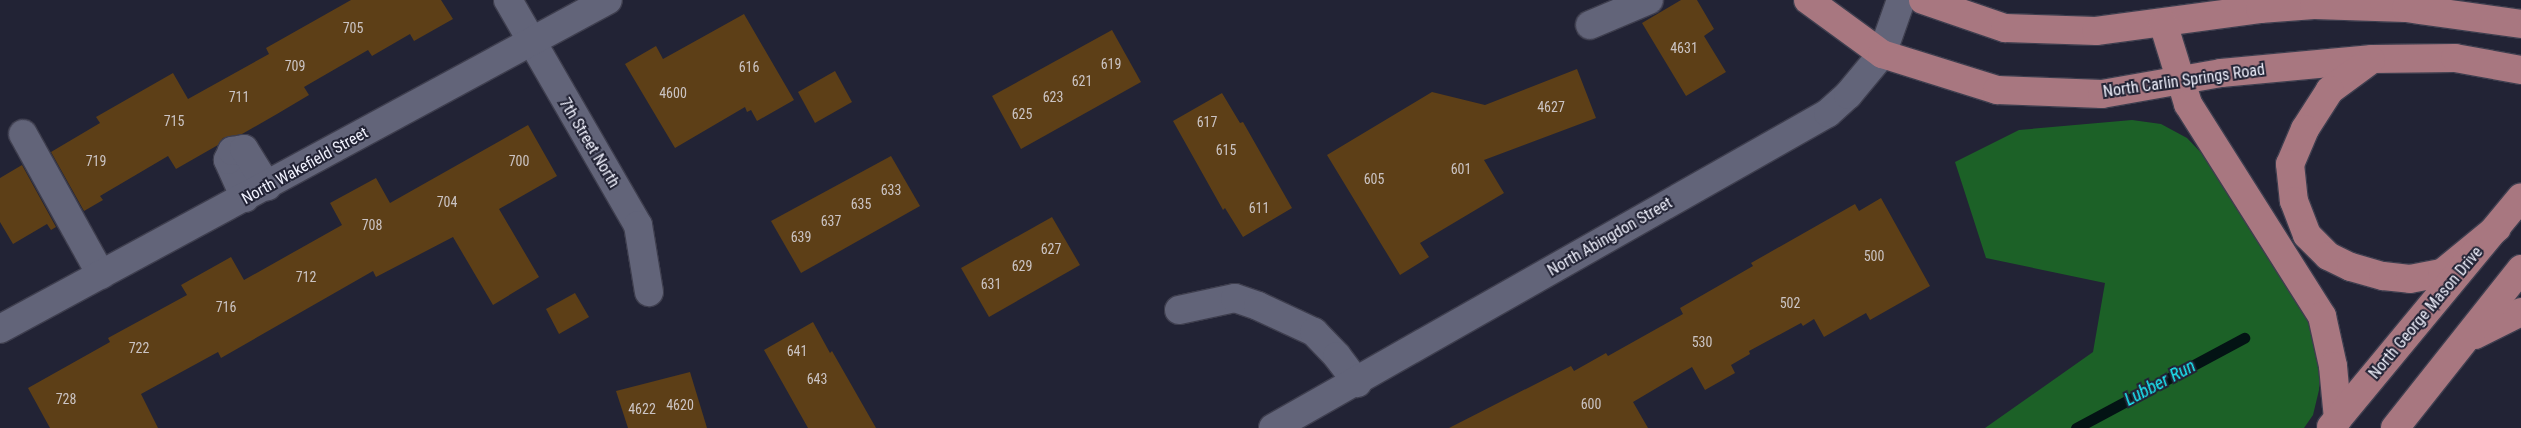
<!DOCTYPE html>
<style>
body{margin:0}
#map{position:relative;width:2521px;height:428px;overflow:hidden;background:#222335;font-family:"Roboto Condensed",sans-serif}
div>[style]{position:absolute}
.forest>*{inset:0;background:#1c6127}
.stream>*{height:11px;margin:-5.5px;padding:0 5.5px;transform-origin:5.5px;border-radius:5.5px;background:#031314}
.building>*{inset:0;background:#5d3f17}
.roads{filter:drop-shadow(1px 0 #3e3e4e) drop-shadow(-1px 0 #3e3e4e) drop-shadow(0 1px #3e3e4e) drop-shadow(0 -1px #3e3e4e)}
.minor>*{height:28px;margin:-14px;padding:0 14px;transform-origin:14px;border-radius:14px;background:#626479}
.major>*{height:28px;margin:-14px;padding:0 14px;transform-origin:14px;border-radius:14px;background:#a87780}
span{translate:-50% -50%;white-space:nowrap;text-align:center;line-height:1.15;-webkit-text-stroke:4px #222335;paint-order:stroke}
.number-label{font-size:14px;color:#cbc4c4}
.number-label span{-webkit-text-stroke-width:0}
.street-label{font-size:16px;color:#f0f1fd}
.water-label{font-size:18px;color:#1ceefb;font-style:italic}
</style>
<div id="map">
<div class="forest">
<i style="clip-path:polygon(2132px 120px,2161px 124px,2187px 138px,2209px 161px,2314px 319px,2321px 358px,2319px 390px,2313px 415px,2304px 428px,1985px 428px,2093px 352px,2105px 283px,1986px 258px,1955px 162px,2019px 130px)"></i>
</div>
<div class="stream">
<i style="left:2076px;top:428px;width:191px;rotate:-28.2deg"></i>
</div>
<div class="building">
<i style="clip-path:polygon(351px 0,441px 0,453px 19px,414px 41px,410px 34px,372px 56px,368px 50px,304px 87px,309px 95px,277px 114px,242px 134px,223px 138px,218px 145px,176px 169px,168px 156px,100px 196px,103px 200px,84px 211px,51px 152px,100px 123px,96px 117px,173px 73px,188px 99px,269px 54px,266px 48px)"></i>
<i style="clip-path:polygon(1681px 0,1697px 0,1714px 29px,1704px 36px,1726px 72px,1686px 96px,1642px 23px)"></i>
<i style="clip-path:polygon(744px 14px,794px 100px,757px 121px,751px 110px,747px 112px,745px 107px,675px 148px,625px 64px,656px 46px,663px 59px)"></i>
<i style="clip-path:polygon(1112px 30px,1141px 82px,1021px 149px,992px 96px)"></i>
<i style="clip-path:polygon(1577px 69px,1596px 118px,1484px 160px,1504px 193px,1420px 243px,1429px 257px,1400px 275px,1327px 155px,1432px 92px,1485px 105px)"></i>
<i style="clip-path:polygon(835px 71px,852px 102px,815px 123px,798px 92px)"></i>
<i style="clip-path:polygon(1222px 93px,1240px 123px,1243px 122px,1292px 208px,1243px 237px,1225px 208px,1223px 210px,1173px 121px)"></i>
<i style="clip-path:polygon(528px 125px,557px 176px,499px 209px,539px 277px,493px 305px,453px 237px,376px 277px,373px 271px,221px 358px,218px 352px,141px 394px,158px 428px,50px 428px,28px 388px,110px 342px,108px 338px,187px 295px,181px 285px,231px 257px,244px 280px,342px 225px,330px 203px,376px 178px,390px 203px)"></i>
<i style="clip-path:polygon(891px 156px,920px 206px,801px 273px,771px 221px)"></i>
<i style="clip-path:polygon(22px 165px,56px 227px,51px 230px,47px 224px,13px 244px,0 222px,0 178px)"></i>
<i style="clip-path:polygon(1881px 198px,1930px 286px,1870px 320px,1866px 313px,1824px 337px,1814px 319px,1803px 326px,1801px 323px,1749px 351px,1750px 354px,1731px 365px,1735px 373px,1705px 390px,1692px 367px,1633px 402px,1648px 428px,1449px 428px,1571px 366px,1574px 371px,1606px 353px,1608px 356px,1683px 314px,1680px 308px,1753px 266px,1751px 263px,1855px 204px,1859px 211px)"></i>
<i style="clip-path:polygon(1052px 217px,1080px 265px,989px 317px,961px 268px)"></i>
<i style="clip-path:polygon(575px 293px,589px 317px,559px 334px,546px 309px)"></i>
<i style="clip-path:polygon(813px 322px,830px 353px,832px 351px,876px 428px,808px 428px,764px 350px)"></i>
<i style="clip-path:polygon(690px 372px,707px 428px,628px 428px,616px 391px)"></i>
</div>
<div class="roads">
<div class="minor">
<i style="left:508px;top:0;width:260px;rotate:60deg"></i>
<i style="left:638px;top:225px;width:68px;rotate:80.7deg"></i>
<i style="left:1590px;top:25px;width:64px;rotate:-23deg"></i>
<i style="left:23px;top:134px;width:161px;rotate:61deg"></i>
<i style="left:245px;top:198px;width:42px;rotate:-114.1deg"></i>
<i style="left:228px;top:160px;width:10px;rotate:-66deg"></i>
<i style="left:232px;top:151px;width:12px;rotate:-9deg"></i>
<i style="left:244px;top:149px;width:44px;rotate:58.1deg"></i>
<i style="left:1179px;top:310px;width:57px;rotate:-12.1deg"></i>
<i style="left:1235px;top:298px;width:24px;rotate:19deg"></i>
<i style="left:1258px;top:306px;width:62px;rotate:24.9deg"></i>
<i style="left:1314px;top:332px;width:33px;rotate:46deg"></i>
<i style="left:1337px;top:356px;width:34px;rotate:53deg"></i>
<i style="left:0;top:329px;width:691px;rotate:-28.42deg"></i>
<i style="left:1273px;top:428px;width:638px;rotate:-29.58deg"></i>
<i style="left:1828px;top:113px;width:27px;rotate:-42deg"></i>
<i style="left:1848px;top:95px;width:53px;rotate:-50.3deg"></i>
<i style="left:1882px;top:54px;width:57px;rotate:-70.6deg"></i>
</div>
<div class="major">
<i style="left:1808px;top:0;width:92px;rotate:36.1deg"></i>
<i style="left:1882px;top:54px;width:121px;rotate:17.4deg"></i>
<i style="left:1997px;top:90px;width:105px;rotate:2.2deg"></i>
<i style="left:2102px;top:94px;width:121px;rotate:-10deg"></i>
<i style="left:2221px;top:73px;width:152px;rotate:-5.3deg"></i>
<i style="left:2372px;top:59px;width:83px;rotate:-0.7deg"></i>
<i style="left:2455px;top:58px;width:67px;rotate:10.3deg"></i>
<i style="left:1923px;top:0;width:87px;rotate:18.9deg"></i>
<i style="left:2005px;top:28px;width:91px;rotate:1.9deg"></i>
<i style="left:2096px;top:31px;width:165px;rotate:-7.6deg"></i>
<i style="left:2260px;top:9px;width:54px;rotate:-4.2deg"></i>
<i style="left:2314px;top:5px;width:92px;rotate:1.9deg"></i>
<i style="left:2406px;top:8px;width:116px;rotate:7.9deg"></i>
<i style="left:2163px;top:23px;width:85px;rotate:72.8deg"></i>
<i style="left:2188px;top:104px;width:251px;rotate:57.7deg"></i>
<i style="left:2322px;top:316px;width:51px;rotate:77.6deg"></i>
<i style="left:2333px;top:366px;width:53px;rotate:84.6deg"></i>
<i style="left:2371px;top:60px;width:51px;rotate:143.8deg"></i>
<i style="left:2330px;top:90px;width:46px;rotate:122.7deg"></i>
<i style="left:2305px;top:129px;width:38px;rotate:113deg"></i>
<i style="left:2290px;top:164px;width:37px;rotate:84deg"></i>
<i style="left:2294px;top:201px;width:36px;rotate:69deg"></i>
<i style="left:2307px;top:235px;width:30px;rotate:45deg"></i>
<i style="left:2328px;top:256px;width:25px;rotate:26deg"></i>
<i style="left:2351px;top:267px;width:33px;rotate:16deg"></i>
<i style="left:2383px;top:276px;width:27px;rotate:6deg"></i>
<i style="left:2410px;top:279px;width:33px;rotate:-11deg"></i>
<i style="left:2442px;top:273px;width:71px;rotate:-39.3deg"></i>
<i style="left:2475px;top:335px;width:51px;rotate:-26.6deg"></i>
<i style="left:2331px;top:427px;width:298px;rotate:-50.4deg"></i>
<i style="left:2395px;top:428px;width:203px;rotate:-51.6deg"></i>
</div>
</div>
<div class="number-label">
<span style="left:353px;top:28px">705</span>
<span style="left:1684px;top:48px">4631</span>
<span style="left:1111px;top:64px">619</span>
<span style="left:295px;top:66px">709</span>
<span style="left:749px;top:67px">616</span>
<span style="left:1082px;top:81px">621</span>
<span style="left:673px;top:93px">4600</span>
<span style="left:239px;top:97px">711</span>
<span style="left:1053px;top:97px">623</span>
<span style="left:1551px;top:107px">4627</span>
<span style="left:1022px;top:114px">625</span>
<span style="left:174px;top:121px">715</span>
<span style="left:1207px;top:122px">617</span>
<span style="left:1226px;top:150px">615</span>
<span style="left:96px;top:161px">719</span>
<span style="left:519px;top:161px">700</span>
<span style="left:1461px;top:169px">601</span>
<span style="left:1374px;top:179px">605</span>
<span style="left:891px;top:190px">633</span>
<span style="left:447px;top:202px">704</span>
<span style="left:861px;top:204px">635</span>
<span style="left:1259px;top:208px">611</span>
<span style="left:831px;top:221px">637</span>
<span style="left:372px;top:225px">708</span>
<span style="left:801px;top:237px">639</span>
<span style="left:1051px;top:249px">627</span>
<span style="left:1874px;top:256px">500</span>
<span style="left:1022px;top:266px">629</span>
<span style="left:306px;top:277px">712</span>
<span style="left:991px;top:284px">631</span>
<span style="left:1790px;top:303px">502</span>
<span style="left:226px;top:307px">716</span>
<span style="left:1702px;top:342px">530</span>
<span style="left:139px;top:348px">722</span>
<span style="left:797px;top:351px">641</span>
<span style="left:817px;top:379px">643</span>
<span style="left:66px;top:399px">728</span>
<span style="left:1591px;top:404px">600</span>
<span style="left:680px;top:405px">4620</span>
<span style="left:642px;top:409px">4622</span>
</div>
<div class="street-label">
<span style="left:2184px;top:81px;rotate:-8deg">North Carlin Springs Road</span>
<span style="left:589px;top:143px;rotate:59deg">7th Street North</span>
<span style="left:305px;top:166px;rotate:-29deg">North Wakefield Street</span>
<span style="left:1610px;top:237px;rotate:-30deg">North Abingdon Street</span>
<span style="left:2426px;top:313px;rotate:-50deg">North George Mason Drive</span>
</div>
<div class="water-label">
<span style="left:2160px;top:383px;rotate:-28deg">Lubber Run</span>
</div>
</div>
